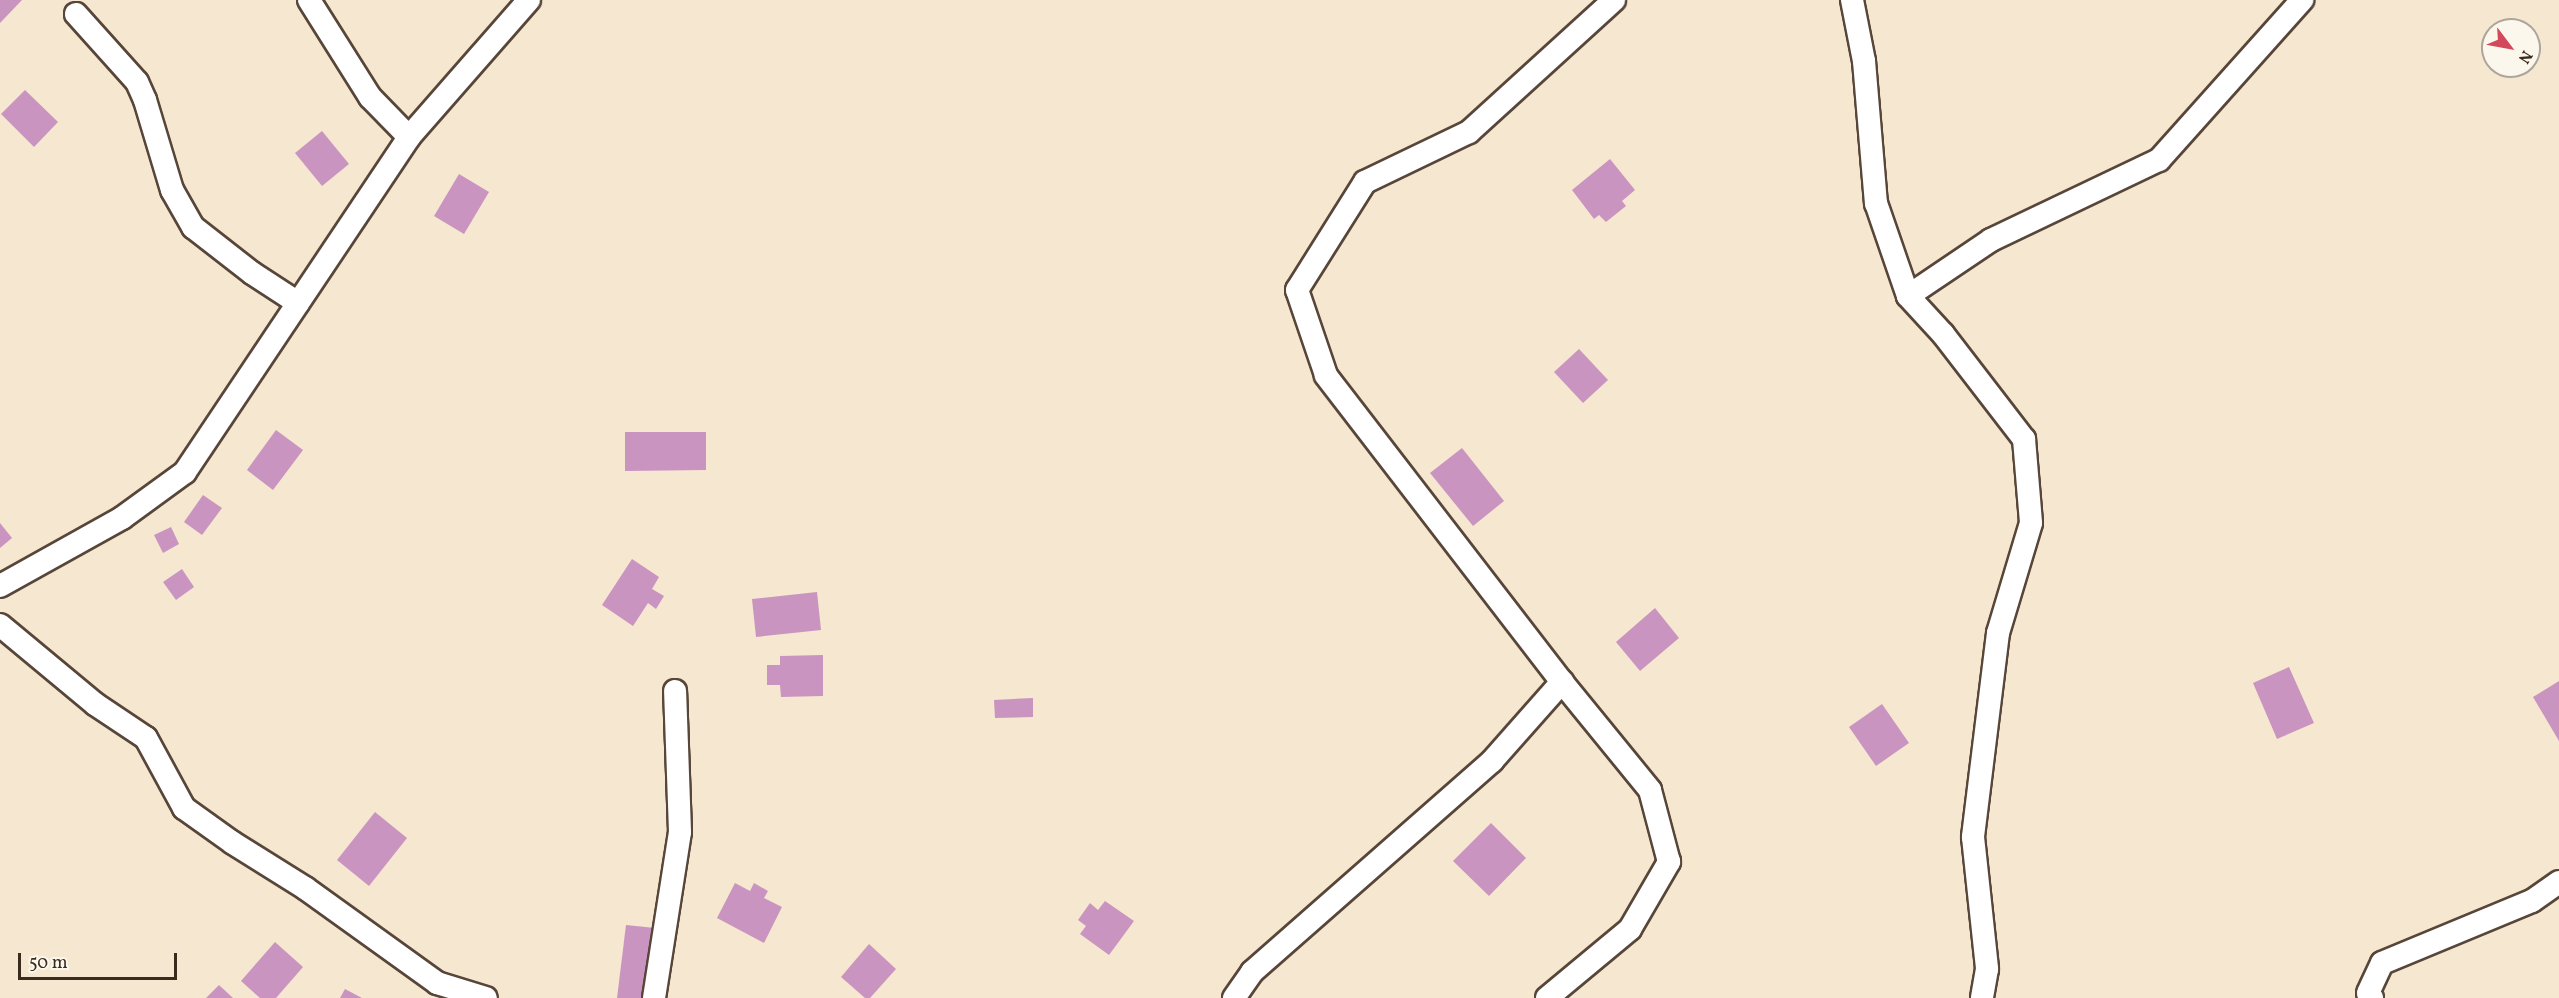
<!DOCTYPE html>
<style>
body{margin:0}
#map{position:relative;width:2559px;height:998px;overflow:hidden;background:#f6e7d0;font-family:Vollkorn,serif}
div>[style]{position:absolute}
.building>*{inset:0;background:#ca94c0}
.roads{filter:drop-shadow(2px 0 #574639) drop-shadow(-2px 0 #574639) drop-shadow(0 2px #574639) drop-shadow(0 -2px #574639)}
.street>*{height:22px;margin:-11px;padding:0 11px;transform-origin:11px;border-radius:11px;background:#fff}
span{translate:-50% -50%;white-space:nowrap;text-align:center;line-height:1.15;-webkit-text-stroke:4.5px #fbf7ec;paint-order:stroke}
.north{position:absolute;left:2481px;top:18px;width:60px;height:60px;box-sizing:border-box;background:#fbf7ec;border:2px solid #aea59a;border-radius:50%;rotate:122deg;font-size:16px;font-weight:700;line-height:24px;text-align:center;color:#3b2a1e}
.north::after{content:'';display:block;margin:auto;width:21px;height:27px;background:#d1495b;clip-path:polygon(50% 0,100% 100%,50% 72%,0 100%)}
.scale{position:absolute;left:18px;top:953px;width:159px;height:27px;box-sizing:border-box;border:3px solid #3b2a1e;border-top:0;padding-left:8px;font-size:18px;line-height:21px;white-space:nowrap;color:#3b2a1e;-webkit-text-stroke:4px #fbf7ec;paint-order:stroke}
</style>
<div id="map">
<div class="building">
<i style="clip-path:polygon(0 0,22px 0,0 23px)"></i>
<i style="clip-path:polygon(25px 90px,58px 122px,34px 147px,1px 114px)"></i>
<i style="clip-path:polygon(322px 131px,349px 164px,322px 186px,295px 153px)"></i>
<i style="clip-path:polygon(1610px 159px,1635px 190px,1622px 201px,1626px 206px,1606px 222px,1599px 215px,1594px 219px,1572px 190px)"></i>
<i style="clip-path:polygon(459px 174px,489px 192px,464px 234px,434px 216px)"></i>
<i style="clip-path:polygon(1579px 349px,1608px 380px,1583px 403px,1554px 372px)"></i>
<i style="clip-path:polygon(276px 430px,303px 450px,273px 490px,247px 470px)"></i>
<i style="clip-path:polygon(625px 432px,706px 432px,706px 470px,625px 471px)"></i>
<i style="clip-path:polygon(1462px 448px,1504px 501px,1473px 526px,1430px 473px)"></i>
<i style="clip-path:polygon(203px 495px,222px 508px,202px 535px,184px 522px)"></i>
<i style="clip-path:polygon(0 523px,12px 538px,0 548px)"></i>
<i style="clip-path:polygon(171px 527px,179px 544px,163px 553px,154px 535px)"></i>
<i style="clip-path:polygon(632px 559px,659px 577px,652px 589px,664px 596px,656px 609px,648px 603px,633px 626px,602px 605px)"></i>
<i style="clip-path:polygon(182px 569px,194px 587px,176px 600px,163px 582px)"></i>
<i style="clip-path:polygon(817px 592px,821px 630px,756px 637px,752px 599px)"></i>
<i style="clip-path:polygon(1655px 608px,1679px 638px,1640px 671px,1616px 642px)"></i>
<i style="clip-path:polygon(823px 655px,823px 696px,781px 697px,780px 685px,767px 685px,767px 665px,780px 665px,780px 656px)"></i>
<i style="clip-path:polygon(2289px 667px,2314px 723px,2277px 739px,2253px 683px)"></i>
<i style="clip-path:polygon(2559px 681px,2559px 741px,2533px 697px)"></i>
<i style="clip-path:polygon(1033px 698px,1033px 717px,995px 718px,994px 700px)"></i>
<i style="clip-path:polygon(1882px 704px,1909px 743px,1876px 766px,1849px 727px)"></i>
<i style="clip-path:polygon(375px 812px,407px 838px,369px 886px,337px 860px)"></i>
<i style="clip-path:polygon(1491px 823px,1526px 858px,1489px 896px,1453px 861px)"></i>
<i style="clip-path:polygon(735px 883px,750px 891px,754px 883px,768px 891px,764px 898px,782px 907px,764px 943px,717px 918px)"></i>
<i style="clip-path:polygon(1105px 901px,1134px 921px,1109px 955px,1080px 934px,1086px 926px,1078px 920px,1090px 903px,1098px 910px)"></i>
<i style="clip-path:polygon(626px 925px,655px 928px,646px 998px,617px 998px)"></i>
<i style="clip-path:polygon(275px 942px,303px 967px,276px 998px,260px 998px,241px 981px)"></i>
<i style="clip-path:polygon(869px 944px,896px 969px,870px 998px,865px 998px,841px 977px)"></i>
<i style="clip-path:polygon(219px 985px,233px 998px,206px 998px)"></i>
<i style="clip-path:polygon(345px 989px,362px 998px,340px 998px)"></i>
</div>
<div class="roads">
<div class="street">
<i style="left:309px;top:0;width:115px;rotate:57.8deg"></i>
<i style="left:370px;top:97px;width:56px;rotate:45.7deg"></i>
<i style="left:1852px;top:0;width:62px;rotate:78.9deg"></i>
<i style="left:1864px;top:61px;width:143px;rotate:85.2deg"></i>
<i style="left:1876px;top:203px;width:98px;rotate:71deg"></i>
<i style="left:1908px;top:296px;width:52px;rotate:47.4deg"></i>
<i style="left:1943px;top:334px;width:133px;rotate:52.4deg"></i>
<i style="left:2024px;top:439px;width:84px;rotate:85.2deg"></i>
<i style="left:2031px;top:523px;width:115px;rotate:106.7deg"></i>
<i style="left:1998px;top:633px;width:206px;rotate:97deg"></i>
<i style="left:1973px;top:837px;width:133px;rotate:83.9deg"></i>
<i style="left:1987px;top:969px;width:29px;rotate:100deg"></i>
<i style="left:76px;top:14px;width:91px;rotate:48.1deg"></i>
<i style="left:137px;top:82px;width:20px;rotate:66deg"></i>
<i style="left:145px;top:100px;width:94px;rotate:73.3deg"></i>
<i style="left:172px;top:190px;width:43px;rotate:60.4deg"></i>
<i style="left:193px;top:227px;width:75px;rotate:37.9deg"></i>
<i style="left:252px;top:273px;width:55px;rotate:33.1deg"></i>
<i style="left:1908px;top:296px;width:100px;rotate:-34deg"></i>
<i style="left:1991px;top:240px;width:186px;rotate:-25.5deg"></i>
<i style="left:2159px;top:160px;width:215px;rotate:-48.2deg"></i>
<i style="left:0;top:586px;width:140px;rotate:-29.1deg"></i>
<i style="left:122px;top:518px;width:78px;rotate:-36.1deg"></i>
<i style="left:185px;top:472px;width:403px;rotate:-56.2deg"></i>
<i style="left:409px;top:137px;width:182px;rotate:-48.8deg"></i>
<i style="left:0;top:625px;width:124px;rotate:39.7deg"></i>
<i style="left:95px;top:704px;width:61px;rotate:33.7deg"></i>
<i style="left:146px;top:738px;width:80px;rotate:61.5deg"></i>
<i style="left:184px;top:808px;width:60px;rotate:35.5deg"></i>
<i style="left:233px;top:843px;width:85px;rotate:32deg"></i>
<i style="left:305px;top:888px;width:163px;rotate:35.7deg"></i>
<i style="left:437px;top:983px;width:51px;rotate:17deg"></i>
<i style="left:654px;top:998px;width:168px;rotate:-81.1deg"></i>
<i style="left:680px;top:832px;width:141px;rotate:-92deg"></i>
<i style="left:1234px;top:998px;width:32px;rotate:-55deg"></i>
<i style="left:1252px;top:972px;width:320px;rotate:-41.3deg"></i>
<i style="left:1492px;top:761px;width:106px;rotate:-48.5deg"></i>
<i style="left:1547px;top:998px;width:108px;rotate:-39.7deg"></i>
<i style="left:1630px;top:929px;width:78px;rotate:-59.8deg"></i>
<i style="left:1669px;top:862px;width:74px;rotate:-104.8deg"></i>
<i style="left:1650px;top:790px;width:139px;rotate:-129.2deg"></i>
<i style="left:1562px;top:682px;width:387px;rotate:-127.6deg"></i>
<i style="left:1326px;top:375px;width:90px;rotate:-108.8deg"></i>
<i style="left:1297px;top:290px;width:128px;rotate:-57.8deg"></i>
<i style="left:1365px;top:182px;width:115px;rotate:-25.7deg"></i>
<i style="left:1469px;top:132px;width:196px;rotate:-42.3deg"></i>
<i style="left:2372px;top:998px;width:6px;rotate:-129deg"></i>
<i style="left:2368px;top:993px;width:33px;rotate:-65deg"></i>
<i style="left:2382px;top:963px;width:162px;rotate:-22.5deg"></i>
<i style="left:2532px;top:901px;width:33px;rotate:-35deg"></i>
</div>
</div>
<div class="north">N</div>
<div class="scale">50 m</div>
</div>
